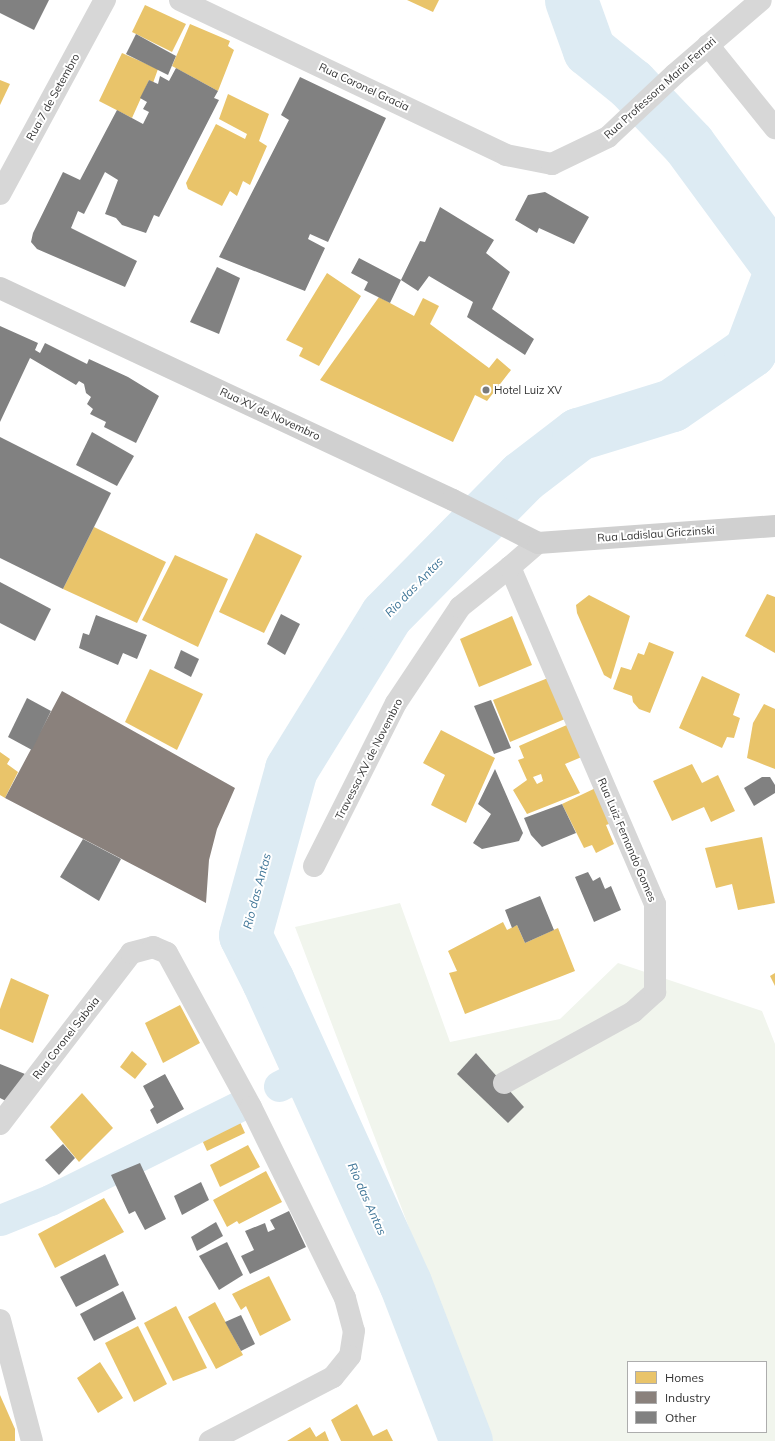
<!DOCTYPE html>
<style>
body{margin:0}
#map{position:relative;width:775px;height:1441px;overflow:hidden;background:#fff;font-family:Mulish,sans-serif}
div>[style]{position:absolute}
.green>*{inset:0;background:#f1f5ed}
.homes>*{inset:0;background:#e9c46a}
.industry>*{inset:0;background:#8a817c}
.canal>*{height:31px;margin:-15.5px;padding:0 15.5px;transform-origin:15.5px;border-radius:15.5px;background:#ddebf3}
.river>*{height:53px;margin:-26.5px;padding:0 26.5px;transform-origin:26.5px;border-radius:26.5px;background:#ddebf3}
.building>*{inset:0;background:#818181}
.minor>*{height:22px;margin:-11px;padding:0 11px;transform-origin:11px;border-radius:11px;background:#d7d7d7}
.secondary>*{height:22px;margin:-11px;padding:0 11px;transform-origin:11px;border-radius:11px;background:#d0d0d0}
.dots>*{width:11px;height:11px;translate:-50% -50%;box-sizing:border-box;border:2px solid #fff;border-radius:50%}
span{translate:-50% -50%;white-space:nowrap;text-align:center;line-height:1.15;-webkit-text-stroke:4px #fff;paint-order:stroke}
.street-label{font-size:11px;color:#333}
.poi-label{font-size:11px;color:#333}
.left{translate:0 -50%;text-align:left}
.water-label{font-size:12px;color:#3f7597;font-style:italic}
.legend{position:absolute;left:627px;top:1361px;width:140px;height:72px;box-sizing:border-box;background:#fff;border:1px solid #adadad;margin:0;padding:5px 7px;list-style:none;font-size:12px;color:#333}
.legend li{display:flex;align-items:center;gap:8px;height:20px}
.legend b{width:20px;border:1px solid #adadad}
</style>
<div id="map">
<div class="green">
<i style="clip-path:polygon(evenodd,400px 903px,450px 1042px,560px 1019px,618px 963px,762px 1011px,775px 1044px,775px 1441px,490px 1441px,295px 927px,400px 903px,628px 1362px,766px 1362px,766px 1432px,628px 1432px,628px 1362px)"></i>
</div>
<div class="homes">
<i style="clip-path:polygon(407px 0,439px 0,433px 12px)"></i>
<i style="clip-path:polygon(145px 5px,186px 24px,172px 52px,132px 32px)"></i>
<i style="clip-path:polygon(190px 24px,230px 41px,228px 46px,234px 50px,218px 91px,172px 66px)"></i>
<i style="clip-path:polygon(122px 53px,158px 69px,153px 83px,149px 80px,132px 118px,99px 101px)"></i>
<i style="clip-path:polygon(0 80px,10px 84px,0 105px)"></i>
<i style="clip-path:polygon(228px 94px,269px 114px,259px 141px,267px 146px,250px 185px,243px 181px,237px 196px,230px 191px,222px 206px,188px 189px,186px 183px,216px 124px,245px 139px,247px 134px,219px 119px)"></i>
<i style="clip-path:polygon(327px 273px,361px 296px,319px 366px,299px 356px,303px 348px,286px 340px)"></i>
<i style="clip-path:polygon(379px 297px,414px 316px,423px 298px,439px 306px,430px 324px,489px 368px,497px 358px,511px 370px,487px 401px,475px 395px,453px 442px,320px 380px)"></i>
<i style="clip-path:polygon(94px 527px,166px 562px,137px 623px,63px 589px)"></i>
<i style="clip-path:polygon(256px 533px,302px 556px,264px 633px,219px 612px)"></i>
<i style="clip-path:polygon(175px 555px,228px 579px,198px 647px,142px 620px)"></i>
<i style="clip-path:polygon(767px 594px,775px 597px,775px 653px,745px 636px)"></i>
<i style="clip-path:polygon(589px 595px,630px 616px,611px 679px,604px 675px,577px 613px,576px 605px)"></i>
<i style="clip-path:polygon(512px 616px,532px 665px,479px 687px,460px 639px)"></i>
<i style="clip-path:polygon(649px 642px,674px 652px,650px 713px,639px 709px,633px 702px,632px 696px,613px 689px,621px 667px,631px 670px,638px 653px,644px 655px)"></i>
<i style="clip-path:polygon(150px 669px,203px 694px,177px 750px,125px 722px)"></i>
<i style="clip-path:polygon(702px 676px,740px 694px,733px 715px,740px 718px,734px 738px,727px 737px,722px 748px,679px 728px)"></i>
<i style="clip-path:polygon(548px 678px,565px 719px,510px 742px,493px 700px)"></i>
<i style="clip-path:polygon(764px 704px,775px 709px,775px 769px,747px 758px,753px 723px)"></i>
<i style="clip-path:polygon(evenodd,569px 724px,584px 756px,565px 764px,580px 793px,527px 814px,513px 790px,527px 780px,518px 760px,524px 758px,519px 746px,569px 724px,541px 774px,543px 781px,537px 784px,533px 777px,541px 774px)"></i>
<i style="clip-path:polygon(441px 730px,495px 758px,466px 823px,431px 805px,445px 775px,423px 763px)"></i>
<i style="clip-path:polygon(0 752px,10px 759px,7px 764px,18px 772px,5px 798px,0 795px)"></i>
<i style="clip-path:polygon(692px 764px,702px 783px,718px 775px,735px 811px,711px 822px,704px 807px,672px 821px,653px 781px)"></i>
<i style="clip-path:polygon(602px 785px,615px 822px,606px 825px,614px 844px,596px 853px,592px 845px,584px 848px,562px 804px)"></i>
<i style="clip-path:polygon(762px 837px,775px 903px,738px 910px,732px 884px,716px 888px,705px 848px)"></i>
<i style="clip-path:polygon(503px 922px,507px 930px,517px 925px,525px 943px,558px 928px,575px 971px,465px 1014px,449px 973px,457px 971px,448px 951px)"></i>
<i style="clip-path:polygon(775px 973px,775px 986px,770px 976px)"></i>
<i style="clip-path:polygon(11px 978px,49px 995px,33px 1043px,0 1029px,0 1009px)"></i>
<i style="clip-path:polygon(180px 1005px,200px 1043px,163px 1063px,145px 1023px)"></i>
<i style="clip-path:polygon(132px 1051px,147px 1064px,135px 1079px,120px 1067px)"></i>
<i style="clip-path:polygon(82px 1093px,113px 1128px,79px 1162px,50px 1127px)"></i>
<i style="clip-path:polygon(235px 1111px,245px 1133px,207px 1151px,197px 1129px)"></i>
<i style="clip-path:polygon(248px 1145px,260px 1167px,220px 1187px,210px 1165px)"></i>
<i style="clip-path:polygon(266px 1171px,282px 1202px,239px 1224px,237px 1221px,227px 1227px,213px 1200px)"></i>
<i style="clip-path:polygon(104px 1198px,124px 1232px,55px 1268px,38px 1234px)"></i>
<i style="clip-path:polygon(269px 1276px,291px 1320px,260px 1336px,246px 1306px,241px 1310px,232px 1294px)"></i>
<i style="clip-path:polygon(215px 1302px,243px 1355px,216px 1369px,188px 1317px)"></i>
<i style="clip-path:polygon(176px 1306px,207px 1368px,173px 1381px,144px 1323px)"></i>
<i style="clip-path:polygon(138px 1326px,167px 1384px,134px 1402px,105px 1343px)"></i>
<i style="clip-path:polygon(100px 1362px,123px 1398px,98px 1413px,77px 1378px)"></i>
<i style="clip-path:polygon(0 1395px,15px 1429px,15px 1441px,0 1441px)"></i>
<i style="clip-path:polygon(357px 1404px,373px 1436px,387px 1429px,393px 1441px,341px 1441px,331px 1420px)"></i>
<i style="clip-path:polygon(310px 1427px,316px 1437px,325px 1431px,329px 1441px,287px 1441px)"></i>
</div>
<div class="industry">
<i style="clip-path:polygon(62px 691px,235px 788px,217px 829px,209px 860px,206px 903px,5px 798px)"></i>
</div>
<div class="canal">
<i style="left:279px;top:1086px;width:34px;rotate:-27deg"></i>
<i style="left:0;top:1220px;width:54px;rotate:-21.8deg"></i>
<i style="left:50px;top:1200px;width:211px;rotate:-26.4deg"></i>
</div>
<div class="river">
<i style="left:571px;top:0;width:53px;rotate:70.2deg"></i>
<i style="left:589px;top:50px;width:54px;rotate:39deg"></i>
<i style="left:631px;top:84px;width:84px;rotate:46.4deg"></i>
<i style="left:689px;top:145px;width:145px;rotate:53.7deg"></i>
<i style="left:466px;top:1441px;width:169px;rotate:-111.1deg"></i>
<i style="left:405px;top:1283px;width:332px;rotate:-114.4deg"></i>
<i style="left:268px;top:981px;width:51px;rotate:-116.6deg"></i>
<i style="left:245px;top:935px;width:172px;rotate:-74.5deg"></i>
<i style="left:291px;top:769px;width:181px;rotate:-58.3deg"></i>
<i style="left:386px;top:615px;width:194px;rotate:-45.4deg"></i>
<i style="left:522px;top:477px;width:71px;rotate:-37.5deg"></i>
<i style="left:578px;top:434px;width:98px;rotate:-17.1deg"></i>
<i style="left:672px;top:405px;width:95px;rotate:-34.7deg"></i>
<i style="left:750px;top:351px;width:71px;rotate:-69.3deg"></i>
</div>
<div class="building">
<i style="clip-path:polygon(0 0,49px 0,34px 30px,0 13px)"></i>
<i style="clip-path:polygon(136px 34px,176px 56px,168px 75px,126px 54px)"></i>
<i style="clip-path:polygon(176px 68px,218px 91px,214px 98px,219px 100px,159px 217px,154px 215px,146px 233px,122px 225px,116px 218px,105px 214px,118px 180px,105px 172px,84px 214px,78px 211px,71px 228px,137px 261px,125px 287px,37px 249px,31px 242px,33px 233px,63px 172px,80px 180px,117px 110px,143px 124px,149px 112px,143px 109px,147px 102px,140px 98px,149px 80px,158px 84px,160px 76px,169px 81px)"></i>
<i style="clip-path:polygon(300px 77px,386px 118px,328px 242px,310px 234px,308px 239px,325px 248px,305px 291px,219px 257px,289px 120px,281px 115px)"></i>
<i style="clip-path:polygon(545px 192px,589px 217px,574px 244px,539px 228px,537px 233px,515px 220px,528px 195px)"></i>
<i style="clip-path:polygon(440px 207px,494px 240px,486px 253px,510px 272px,492px 309px,534px 339px,525px 355px,467px 317px,473px 302px,429px 276px,418px 291px,401px 280px,390px 303px,364px 290px,368px 282px,351px 273px,359px 258px,401px 280px,420px 241px,425px 242px)"></i>
<i style="clip-path:polygon(217px 267px,240px 278px,219px 334px,190px 322px)"></i>
<i style="clip-path:polygon(0 326px,38px 343px,35px 350px,40px 353px,45px 343px,87px 364px,89px 359px,128px 377px,159px 396px,136px 443px,104px 427px,106px 422px,90px 414px,93px 409px,87px 404px,91px 397px,86px 393px,84px 384px,79px 381px,76px 385px,30px 358px,0 422px)"></i>
<i style="clip-path:polygon(92px 432px,134px 456px,117px 486px,76px 465px)"></i>
<i style="clip-path:polygon(0 437px,111px 493px,63px 589px,0 558px)"></i>
<i style="clip-path:polygon(0 582px,51px 609px,35px 641px,0 623px)"></i>
<i style="clip-path:polygon(281px 614px,300px 624px,285px 655px,267px 644px)"></i>
<i style="clip-path:polygon(96px 615px,147px 635px,137px 659px,123px 653px,118px 665px,79px 648px,83px 633px,89px 635px)"></i>
<i style="clip-path:polygon(181px 650px,199px 659px,191px 677px,174px 668px)"></i>
<i style="clip-path:polygon(27px 698px,51px 711px,32px 750px,8px 737px)"></i>
<i style="clip-path:polygon(491px 700px,511px 748px,494px 754px,474px 706px)"></i>
<i style="clip-path:polygon(495px 769px,523px 833px,519px 841px,482px 849px,473px 843px,491px 814px,478px 804px)"></i>
<i style="clip-path:polygon(762px 777px,770px 777px,775px 785px,775px 793px,754px 806px,744px 788px)"></i>
<i style="clip-path:polygon(562px 804px,576px 833px,542px 847px,531px 835px,524px 818px)"></i>
<i style="clip-path:polygon(83px 839px,121px 859px,99px 901px,60px 877px)"></i>
<i style="clip-path:polygon(588px 872px,593px 881px,600px 877px,605px 889px,611px 886px,621px 910px,594px 922px,575px 877px)"></i>
<i style="clip-path:polygon(540px 896px,554px 930px,525px 943px,517px 925px,512px 928px,505px 910px)"></i>
<i style="clip-path:polygon(476px 1053px,524px 1107px,508px 1123px,457px 1074px)"></i>
<i style="clip-path:polygon(0 1064px,25px 1074px,10px 1103px,0 1098px)"></i>
<i style="clip-path:polygon(165px 1074px,184px 1109px,157px 1124px,150px 1110px,154px 1107px,143px 1086px)"></i>
<i style="clip-path:polygon(63px 1144px,75px 1158px,59px 1175px,45px 1160px)"></i>
<i style="clip-path:polygon(140px 1163px,166px 1219px,145px 1230px,135px 1211px,129px 1214px,111px 1175px)"></i>
<i style="clip-path:polygon(201px 1182px,209px 1200px,182px 1215px,174px 1196px)"></i>
<i style="clip-path:polygon(289px 1211px,306px 1247px,250px 1274px,241px 1256px,254px 1250px,245px 1231px,265px 1223px,268px 1232px,275px 1229px,270px 1220px)"></i>
<i style="clip-path:polygon(216px 1222px,223px 1236px,197px 1251px,191px 1237px)"></i>
<i style="clip-path:polygon(227px 1242px,243px 1275px,219px 1290px,199px 1256px)"></i>
<i style="clip-path:polygon(105px 1254px,119px 1285px,76px 1307px,60px 1277px)"></i>
<i style="clip-path:polygon(123px 1291px,136px 1319px,94px 1341px,80px 1314px)"></i>
<i style="clip-path:polygon(241px 1315px,255px 1344px,241px 1351px,225px 1322px)"></i>
</div>
<div class="minor">
<i style="left:180px;top:0;width:361px;rotate:25.4deg"></i>
<i style="left:506px;top:155px;width:47px;rotate:11.1deg"></i>
<i style="left:552px;top:164px;width:62px;rotate:-25.7deg"></i>
<i style="left:608px;top:137px;width:92px;rotate:-43.2deg"></i>
<i style="left:675px;top:74px;width:113px;rotate:-40.7deg"></i>
<i style="left:708px;top:45px;width:107px;rotate:51.1deg"></i>
<i style="left:0;top:194px;width:221px;rotate:-61.6deg"></i>
<i style="left:314px;top:866px;width:182px;rotate:-63.3deg"></i>
<i style="left:396px;top:703px;width:115px;rotate:-56.3deg"></i>
<i style="left:460px;top:607px;width:64px;rotate:-38.7deg"></i>
<i style="left:504px;top:1083px;width:147px;rotate:-28.8deg"></i>
<i style="left:633px;top:1012px;width:30px;rotate:-42deg"></i>
<i style="left:655px;top:992px;width:88px;rotate:-90deg"></i>
<i style="left:655px;top:904px;width:367px;rotate:-113.3deg"></i>
<i style="left:510px;top:567px;width:37px;rotate:-41deg"></i>
<i style="left:0;top:1124px;width:215px;rotate:-52.5deg"></i>
<i style="left:131px;top:953px;width:23px;rotate:-15deg"></i>
<i style="left:153px;top:947px;width:15px;rotate:23deg"></i>
<i style="left:167px;top:953px;width:175px;rotate:61.4deg"></i>
<i style="left:251px;top:1107px;width:213px;rotate:63.8deg"></i>
<i style="left:345px;top:1298px;width:34px;rotate:75deg"></i>
<i style="left:354px;top:1331px;width:25px;rotate:99deg"></i>
<i style="left:350px;top:1356px;width:27px;rotate:129deg"></i>
<i style="left:333px;top:1377px;width:139px;rotate:152.5deg"></i>
<i style="left:0;top:1320px;width:125px;rotate:75.2deg"></i>
</div>
<div class="secondary">
<i style="left:0;top:288px;width:500px;rotate:25.08deg"></i>
<i style="left:453px;top:500px;width:95px;rotate:26.8deg"></i>
<i style="left:538px;top:543px;width:238px;rotate:-4.1deg"></i>
</div>
<div class="dots">
<i style="left:486px;top:390px;background:#7a7a7a"></i>
</div>
<div class="street-label">
<span style="left:364px;top:87px;rotate:25deg">Rua Coronel Gracia</span>
<span style="left:660px;top:88px;rotate:-42deg">Rua Professora Maria Ferrari</span>
<span style="left:53px;top:97px;rotate:-61deg">Rua 7 de Setembro</span>
<span style="left:270px;top:414px;rotate:25deg">Rua XV de Novembro</span>
<span style="left:656px;top:534px;rotate:-4deg">Rua Ladislau Griczinski</span>
<span style="left:369px;top:759px;rotate:-63deg">Travessa XV de Novembro</span>
<span style="left:627px;top:840px;rotate:67deg">Rua Luiz Fernando Gomes</span>
<span style="left:66px;top:1038px;rotate:-52deg">Rua Coronel Saboia</span>
</div>
<div class="poi-label">
<span class="left" style="left:494px;top:390px">Hotel Luiz XV</span>
</div>
<div class="water-label">
<span style="left:414px;top:587px;rotate:-46deg">Rio das Antas</span>
<span style="left:257px;top:891px;rotate:-75deg">Rio das Antas</span>
<span style="left:367px;top:1199px;rotate:66deg">Rio das Antas</span>
</div>
<ul class="legend">
<li><b style="height:11px;background:#e9c46a"></b>Homes</li>
<li><b style="height:11px;background:#8a817c"></b>Industry</li>
<li><b style="height:11px;background:#818181"></b>Other</li>
</ul>
</div>
